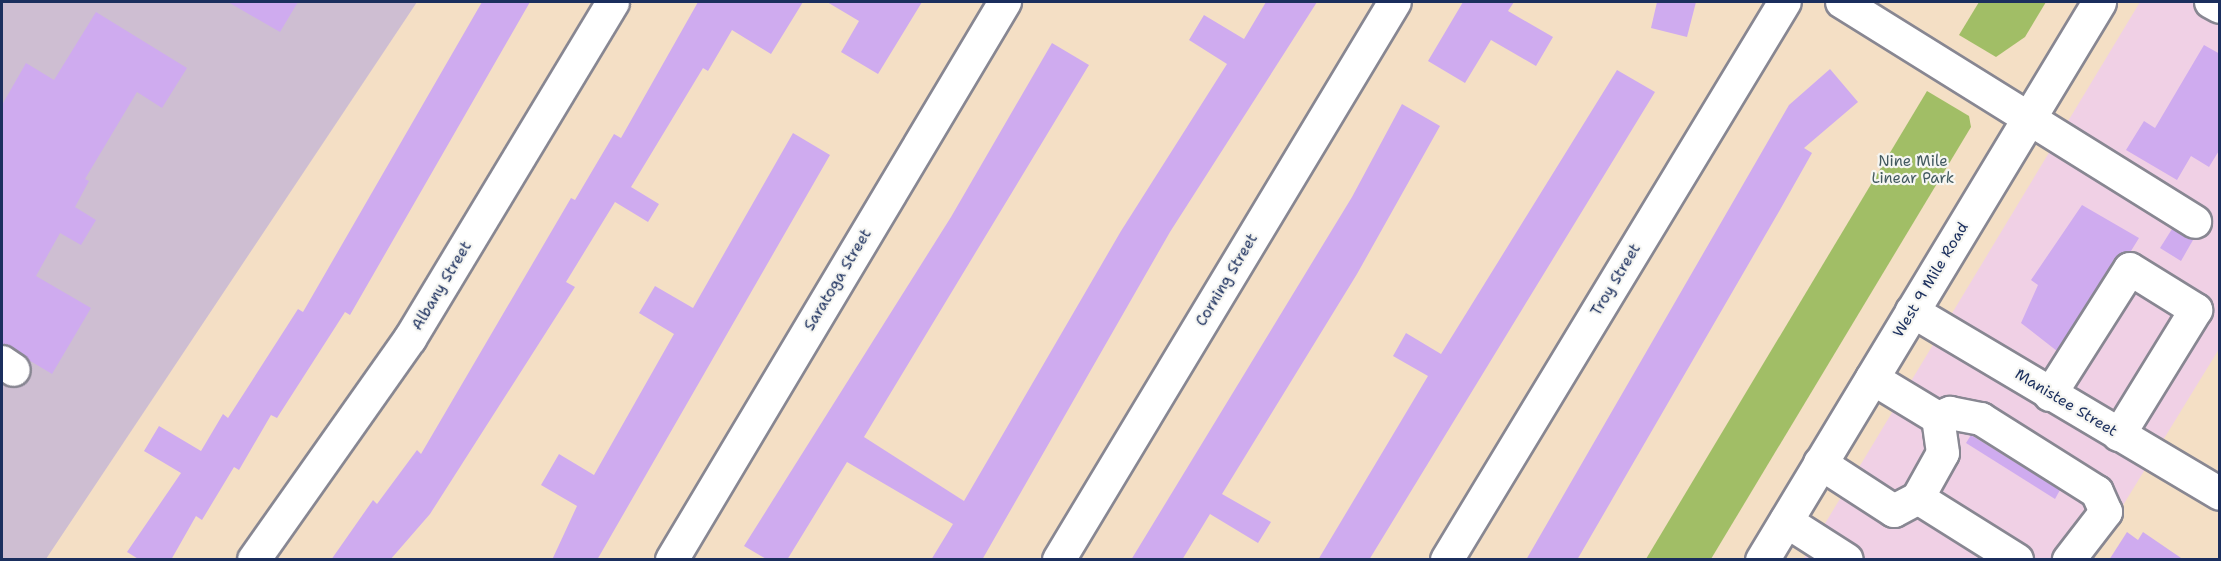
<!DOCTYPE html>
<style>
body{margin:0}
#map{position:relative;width:2221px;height:561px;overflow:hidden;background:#f4dfc5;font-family:"Shantell Sans",sans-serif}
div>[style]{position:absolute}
.built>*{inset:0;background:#f0d0e5}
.industrial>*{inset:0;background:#cebed2}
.green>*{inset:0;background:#a1be66}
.building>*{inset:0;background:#cfabef}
.roads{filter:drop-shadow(2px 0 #888792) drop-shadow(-2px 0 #888792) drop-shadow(0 2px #888792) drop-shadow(0 -2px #888792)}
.minor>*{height:32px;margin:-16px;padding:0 16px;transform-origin:16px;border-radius:16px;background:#fff}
.major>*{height:33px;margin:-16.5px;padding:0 16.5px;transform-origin:16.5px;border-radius:16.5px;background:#fff}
span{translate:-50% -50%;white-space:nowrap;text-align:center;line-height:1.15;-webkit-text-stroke:4.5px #f6f6f2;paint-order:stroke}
.park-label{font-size:15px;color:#435a60}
.street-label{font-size:15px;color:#1b2f5e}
.frame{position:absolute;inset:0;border:3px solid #1b2f5e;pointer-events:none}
</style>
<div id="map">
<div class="built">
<i style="clip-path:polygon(2140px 2px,2219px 2px,2219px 349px,2090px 559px,1803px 560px)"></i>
</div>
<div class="industrial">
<i style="clip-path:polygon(2px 2px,417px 2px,46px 559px,2px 559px)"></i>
</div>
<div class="green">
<i style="clip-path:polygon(1979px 2px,2046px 2px,2025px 37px,1996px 57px,1959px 35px)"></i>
<i style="clip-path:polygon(1927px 91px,1969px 116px,1971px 127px,1711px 559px,1646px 559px)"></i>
</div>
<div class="building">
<i style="clip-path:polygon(228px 2px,298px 2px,280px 32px)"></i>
<i style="clip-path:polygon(482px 2px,530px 2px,350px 315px,345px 312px,277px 418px,271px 415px,239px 470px,234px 467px,202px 520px,196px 516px,171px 560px,140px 560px,127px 552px,181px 473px,144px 451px,159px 426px,201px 451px,223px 414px,228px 418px,298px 309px,303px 312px)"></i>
<i style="clip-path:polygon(698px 2px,803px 2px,771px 54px,732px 30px,708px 71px,703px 68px,631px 187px,659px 204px,648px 222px,615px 202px,566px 282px,575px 287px,430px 514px,390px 560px,331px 560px,373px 500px,377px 504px,417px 450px,421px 454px,571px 198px,575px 200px,614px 134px,621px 138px)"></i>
<i style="clip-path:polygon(827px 2px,922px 2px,878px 74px,841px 52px,859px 21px)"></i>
<i style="clip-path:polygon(1266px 2px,1317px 2px,1170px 232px,982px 560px,931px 560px,953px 524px,847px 462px,787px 560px,768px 560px,744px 546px,951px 217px,1052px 43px,1089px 65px,864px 437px,964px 501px,1121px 231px,1227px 64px,1189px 40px,1204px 15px,1244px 39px)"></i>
<i style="clip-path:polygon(1463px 2px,1514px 2px,1508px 11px,1553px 37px,1536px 66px,1491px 40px,1465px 83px,1428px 61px)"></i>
<i style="clip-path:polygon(1657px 2px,1696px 2px,1687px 37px,1651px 28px)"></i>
<i style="clip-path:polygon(96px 12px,187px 68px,162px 108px,137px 92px,85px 179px,89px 181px,75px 207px,96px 220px,81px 245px,60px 233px,36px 276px,91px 308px,52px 374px,2px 344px,2px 105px,26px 63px,54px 80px)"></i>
<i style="clip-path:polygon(2204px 45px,2220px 54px,2220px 149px,2209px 167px,2191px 156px,2177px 180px,2126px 150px,2144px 121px,2155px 128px)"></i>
<i style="clip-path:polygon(1830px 69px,1858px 102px,1804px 148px,1812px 153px,1781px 208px,1577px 560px,1526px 560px,1789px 105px)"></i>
<i style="clip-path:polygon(1617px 70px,1655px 92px,1559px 249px,1369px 560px,1318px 560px,1428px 376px,1393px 356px,1406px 333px,1441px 354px)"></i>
<i style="clip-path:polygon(1402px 104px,1440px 126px,1357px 274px,1222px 494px,1271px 522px,1258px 543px,1210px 514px,1182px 560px,1131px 560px,1352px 197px)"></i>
<i style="clip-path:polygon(793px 133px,830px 155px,597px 560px,552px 560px,577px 506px,541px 485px,559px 454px,594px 475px,674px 334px,639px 313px,655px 286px,693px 308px)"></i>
<i style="clip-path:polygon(2082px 205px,2139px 238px,2131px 251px,2115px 259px,2057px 351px,2021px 323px,2038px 285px,2031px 280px)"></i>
<i style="clip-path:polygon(2172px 229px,2193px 240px,2181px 261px,2160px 248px)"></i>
<i style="clip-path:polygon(1971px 435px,2060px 490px,2055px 499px,1966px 443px)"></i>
<i style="clip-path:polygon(2127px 532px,2138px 540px,2143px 532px,2184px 560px,2109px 560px)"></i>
</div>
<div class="roads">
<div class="minor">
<i style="left:1842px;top:2px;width:416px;rotate:31.9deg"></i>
<i style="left:2211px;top:2px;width:10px;rotate:29deg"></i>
<i style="left:1912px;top:311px;width:358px;rotate:30.7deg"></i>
<i style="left:2px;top:362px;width:14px;rotate:34deg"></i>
<i style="left:2050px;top:395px;width:149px;rotate:-57.6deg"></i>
<i style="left:2130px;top:269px;width:78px;rotate:31.8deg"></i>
<i style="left:2196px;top:310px;width:147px;rotate:121.6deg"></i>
<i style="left:1938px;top:418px;width:13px;rotate:-23deg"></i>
<i style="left:1950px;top:413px;width:32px;rotate:11deg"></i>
<i style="left:1981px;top:419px;width:137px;rotate:32.2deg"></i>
<i style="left:2097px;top:492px;width:22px;rotate:66deg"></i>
<i style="left:2106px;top:512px;width:61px;rotate:127.6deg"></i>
<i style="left:1820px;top:463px;width:88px;rotate:33deg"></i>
<i style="left:1894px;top:511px;width:27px;rotate:-28deg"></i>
<i style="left:1918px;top:498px;width:51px;rotate:-60.9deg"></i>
<i style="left:1943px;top:453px;width:35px;rotate:-98deg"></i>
<i style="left:1938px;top:418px;width:77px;rotate:-148.8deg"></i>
<i style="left:1918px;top:498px;width:117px;rotate:32.1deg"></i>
<i style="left:1786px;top:521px;width:72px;rotate:32.6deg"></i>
<i style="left:254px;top:560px;width:271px;rotate:-54.8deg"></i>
<i style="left:410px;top:339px;width:393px;rotate:-58.9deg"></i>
<i style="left:672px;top:560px;width:650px;rotate:-59.17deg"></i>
<i style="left:1059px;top:560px;width:651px;rotate:-58.95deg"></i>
<i style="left:1447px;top:560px;width:652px;rotate:-58.8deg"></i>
</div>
<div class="major">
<i style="left:1762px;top:560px;width:652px;rotate:-58.87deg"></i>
</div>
</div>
<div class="park-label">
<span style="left:1913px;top:170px">Nine Mile<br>Linear Park</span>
</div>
<div class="street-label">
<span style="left:838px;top:280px;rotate:-59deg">Saratoga Street</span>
<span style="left:1227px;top:280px;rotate:-59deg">Corning Street</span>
<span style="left:1616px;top:280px;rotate:-59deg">Troy Street</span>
<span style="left:1931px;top:280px;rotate:-59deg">West 9 Mile Road</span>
<span style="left:442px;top:286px;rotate:-59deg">Albany Street</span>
<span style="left:2066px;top:403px;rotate:31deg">Manistee Street</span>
</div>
<div class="frame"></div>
</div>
